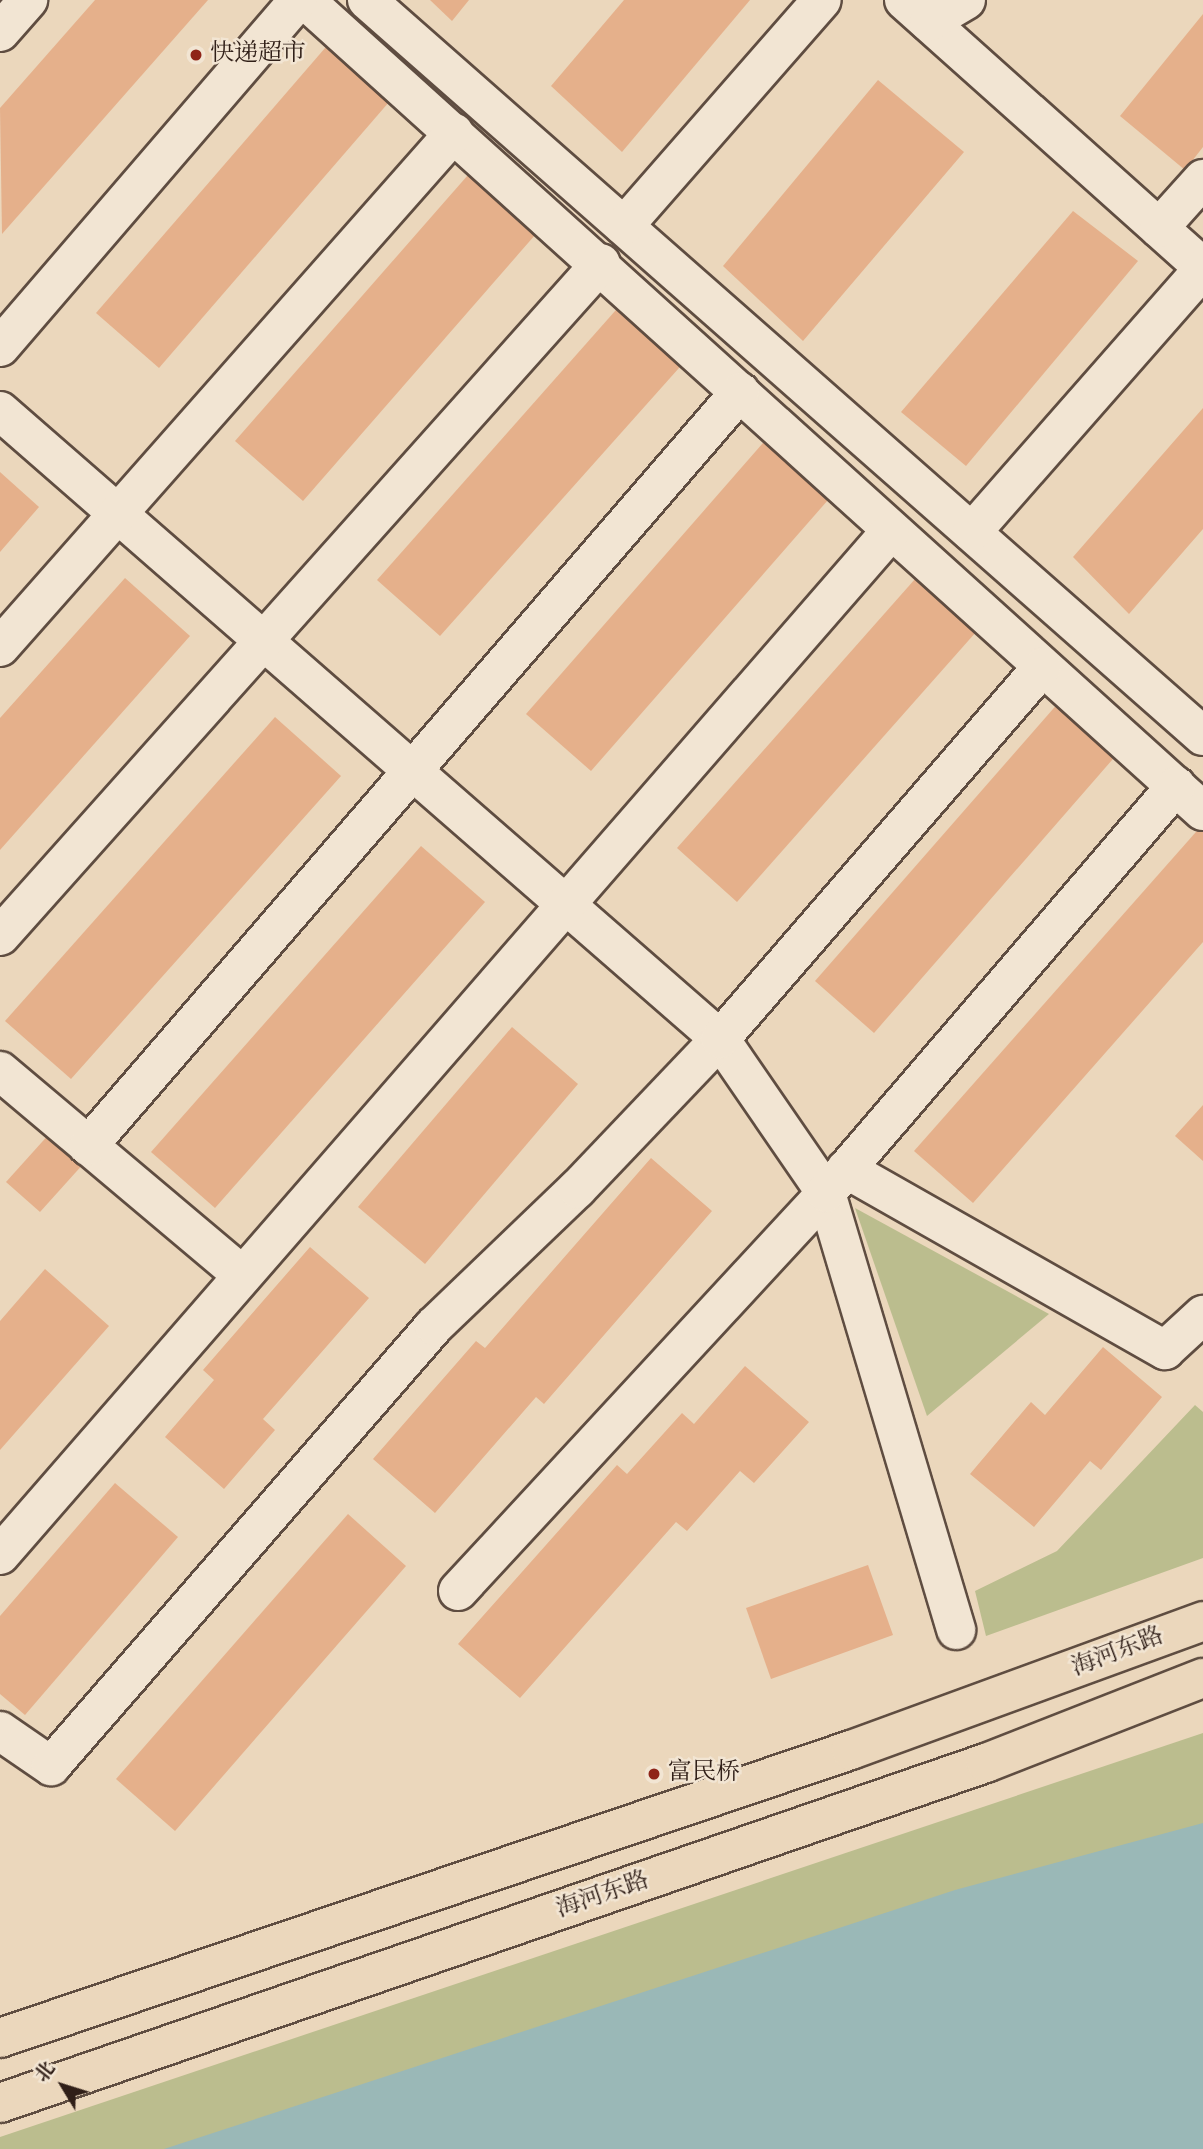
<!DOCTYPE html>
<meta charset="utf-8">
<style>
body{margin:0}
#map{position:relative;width:1203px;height:2149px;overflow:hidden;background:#ebd7bc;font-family:"Sorts Mill Goudy","Noto Serif SC",serif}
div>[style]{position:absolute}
.green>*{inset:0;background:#bbbd8e}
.water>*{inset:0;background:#9ab8b7}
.building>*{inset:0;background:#e5b08b}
.roads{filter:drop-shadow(2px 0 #5f4d41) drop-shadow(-2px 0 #5f4d41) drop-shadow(0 2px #5f4d41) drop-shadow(0 -2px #5f4d41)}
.minor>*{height:38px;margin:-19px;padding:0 19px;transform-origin:19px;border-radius:19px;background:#f2e5d3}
.major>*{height:38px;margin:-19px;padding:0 19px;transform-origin:19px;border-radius:19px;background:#ebd7bc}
.dots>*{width:19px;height:19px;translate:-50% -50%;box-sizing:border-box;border:4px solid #f2e5d3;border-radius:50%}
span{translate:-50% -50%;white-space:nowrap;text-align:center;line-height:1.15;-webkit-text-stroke:5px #f2e5d3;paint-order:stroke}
.poi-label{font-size:24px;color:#301f18}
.left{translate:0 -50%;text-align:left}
.street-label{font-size:24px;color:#301f18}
.north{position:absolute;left:28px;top:2051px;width:70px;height:70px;-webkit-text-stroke:5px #f2e5d3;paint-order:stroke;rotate:308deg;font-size:19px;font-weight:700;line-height:28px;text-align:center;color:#301f18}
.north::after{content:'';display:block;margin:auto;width:24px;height:32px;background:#301f18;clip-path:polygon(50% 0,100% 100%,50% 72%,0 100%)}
</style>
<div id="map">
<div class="green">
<i style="clip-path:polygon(855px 1208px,1049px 1314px,927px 1416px)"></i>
<i style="clip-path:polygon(1195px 1405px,1203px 1412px,1203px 1558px,986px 1636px,975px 1591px,1057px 1551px)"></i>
<i style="clip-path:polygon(1203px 1733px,1203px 2149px,0 2149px,0 2137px)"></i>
</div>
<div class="water">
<i style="clip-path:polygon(1203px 1823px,1203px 2149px,164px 2149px,955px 1890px)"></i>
</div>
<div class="building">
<i style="clip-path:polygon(95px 0,208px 0,2px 234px,0 108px)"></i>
<i style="clip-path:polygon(430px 0,469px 0,452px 21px)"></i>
<i style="clip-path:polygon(624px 0,750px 0,622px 152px,551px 86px)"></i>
<i style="clip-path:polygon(1203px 14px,1203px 147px,1185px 170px,1120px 116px)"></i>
<i style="clip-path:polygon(338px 33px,402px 87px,159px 368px,96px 313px)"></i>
<i style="clip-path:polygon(878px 80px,964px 152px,803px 341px,723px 266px)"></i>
<i style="clip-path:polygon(482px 159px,549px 219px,303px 501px,235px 441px)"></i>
<i style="clip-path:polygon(1073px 211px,1138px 261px,966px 466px,901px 412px)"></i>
<i style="clip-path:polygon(623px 302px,687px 359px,440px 636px,377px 580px)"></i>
<i style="clip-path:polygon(1203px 408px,1203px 529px,1129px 614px,1073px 557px)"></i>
<i style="clip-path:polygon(770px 435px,835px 492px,591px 771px,526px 714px)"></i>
<i style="clip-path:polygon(0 472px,39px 507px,0 552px)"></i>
<i style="clip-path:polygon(923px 570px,984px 623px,737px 902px,677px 848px)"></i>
<i style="clip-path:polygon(125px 578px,190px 636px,0 850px,0 718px)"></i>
<i style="clip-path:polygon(1067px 693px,1126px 744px,874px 1033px,815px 981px)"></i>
<i style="clip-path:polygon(275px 717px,341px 776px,71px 1079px,5px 1021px)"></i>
<i style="clip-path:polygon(1203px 824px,1203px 942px,973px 1203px,914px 1151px)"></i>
<i style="clip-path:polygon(421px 846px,485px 902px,215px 1208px,151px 1152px)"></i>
<i style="clip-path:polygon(512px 1027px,578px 1084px,425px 1264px,358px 1207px)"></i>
<i style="clip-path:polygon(1203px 1105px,1203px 1161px,1175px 1136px)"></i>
<i style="clip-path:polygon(51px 1132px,85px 1162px,40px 1212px,6px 1182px)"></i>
<i style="clip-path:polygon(651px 1158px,712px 1211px,544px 1404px,536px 1397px,435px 1513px,373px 1459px,476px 1341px,485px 1348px)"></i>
<i style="clip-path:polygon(310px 1247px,369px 1298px,263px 1419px,275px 1430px,224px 1489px,165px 1437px,214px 1380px,203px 1370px)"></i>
<i style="clip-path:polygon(45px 1269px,109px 1326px,0 1450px,0 1321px)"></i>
<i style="clip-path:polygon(1103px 1347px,1162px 1397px,1101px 1470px,1090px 1461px,1034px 1527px,970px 1474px,1031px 1402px,1045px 1415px)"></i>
<i style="clip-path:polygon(745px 1366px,809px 1422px,754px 1483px,740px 1471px,687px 1531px,676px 1522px,520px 1698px,458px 1644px,617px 1465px,627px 1474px,682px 1413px,694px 1424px)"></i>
<i style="clip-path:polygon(115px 1483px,178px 1537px,25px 1715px,0 1694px,0 1616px)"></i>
<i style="clip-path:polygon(348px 1514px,406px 1566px,175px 1831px,116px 1779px)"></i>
<i style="clip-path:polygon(868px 1565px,893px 1635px,771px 1679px,746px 1608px)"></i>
</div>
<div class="roads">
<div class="minor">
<i style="left:305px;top:0;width:1210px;rotate:42.09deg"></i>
<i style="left:367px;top:0;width:1114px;rotate:41.36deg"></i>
<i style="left:904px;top:0;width:401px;rotate:41.8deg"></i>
<i style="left:929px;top:22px;width:43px;rotate:-30.7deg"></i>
<i style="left:0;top:32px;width:43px;rotate:-48.8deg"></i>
<i style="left:624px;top:226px;width:300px;rotate:-48.8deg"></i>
<i style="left:1159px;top:228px;width:66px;rotate:-48.1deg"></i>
<i style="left:0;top:347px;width:457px;rotate:-49.3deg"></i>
<i style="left:0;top:411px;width:955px;rotate:41.1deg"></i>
<i style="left:720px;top:1039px;width:187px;rotate:55.5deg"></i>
<i style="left:826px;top:1193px;width:456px;rotate:73.4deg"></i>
<i style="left:972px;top:532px;width:350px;rotate:-48.7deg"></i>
<i style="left:0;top:647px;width:686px;rotate:-48.55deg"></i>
<i style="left:0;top:936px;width:902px;rotate:-48.23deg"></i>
<i style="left:0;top:1071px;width:317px;rotate:40.1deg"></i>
<i style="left:88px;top:1146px;width:997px;rotate:-49.15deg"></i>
<i style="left:846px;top:1169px;width:367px;rotate:29.6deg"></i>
<i style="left:1165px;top:1350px;width:52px;rotate:-42.6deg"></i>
<i style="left:0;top:1555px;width:1356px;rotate:-48.98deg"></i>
<i style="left:458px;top:1591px;width:542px;rotate:-47.24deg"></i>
<i style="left:826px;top:1193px;width:537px;rotate:-49.31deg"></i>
<i style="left:0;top:1731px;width:62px;rotate:34.5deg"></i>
<i style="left:51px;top:1766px;width:583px;rotate:-48.96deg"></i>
<i style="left:434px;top:1326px;width:198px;rotate:-43.8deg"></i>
<i style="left:577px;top:1189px;width:207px;rotate:-46.4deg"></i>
<i style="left:720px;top:1039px;width:492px;rotate:-49.1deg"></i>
</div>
<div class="major">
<i style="left:0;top:2038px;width:898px;rotate:-18.7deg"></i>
<i style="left:851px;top:1750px;width:375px;rotate:-20.1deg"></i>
<i style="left:0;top:2103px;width:1043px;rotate:-19.03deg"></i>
<i style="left:986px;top:1763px;width:233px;rotate:-21.4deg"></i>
</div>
</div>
<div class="dots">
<i style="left:196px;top:55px;background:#8f2418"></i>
<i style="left:654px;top:1774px;background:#8f2418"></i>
</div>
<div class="poi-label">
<span class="left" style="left:210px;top:55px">快递超市</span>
<span class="left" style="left:668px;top:1774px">富民桥</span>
</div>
<div class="street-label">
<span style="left:1118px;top:1653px;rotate:-21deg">海河东路</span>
<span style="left:603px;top:1896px;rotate:-19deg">海河东路</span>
</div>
<div class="north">北</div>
</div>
